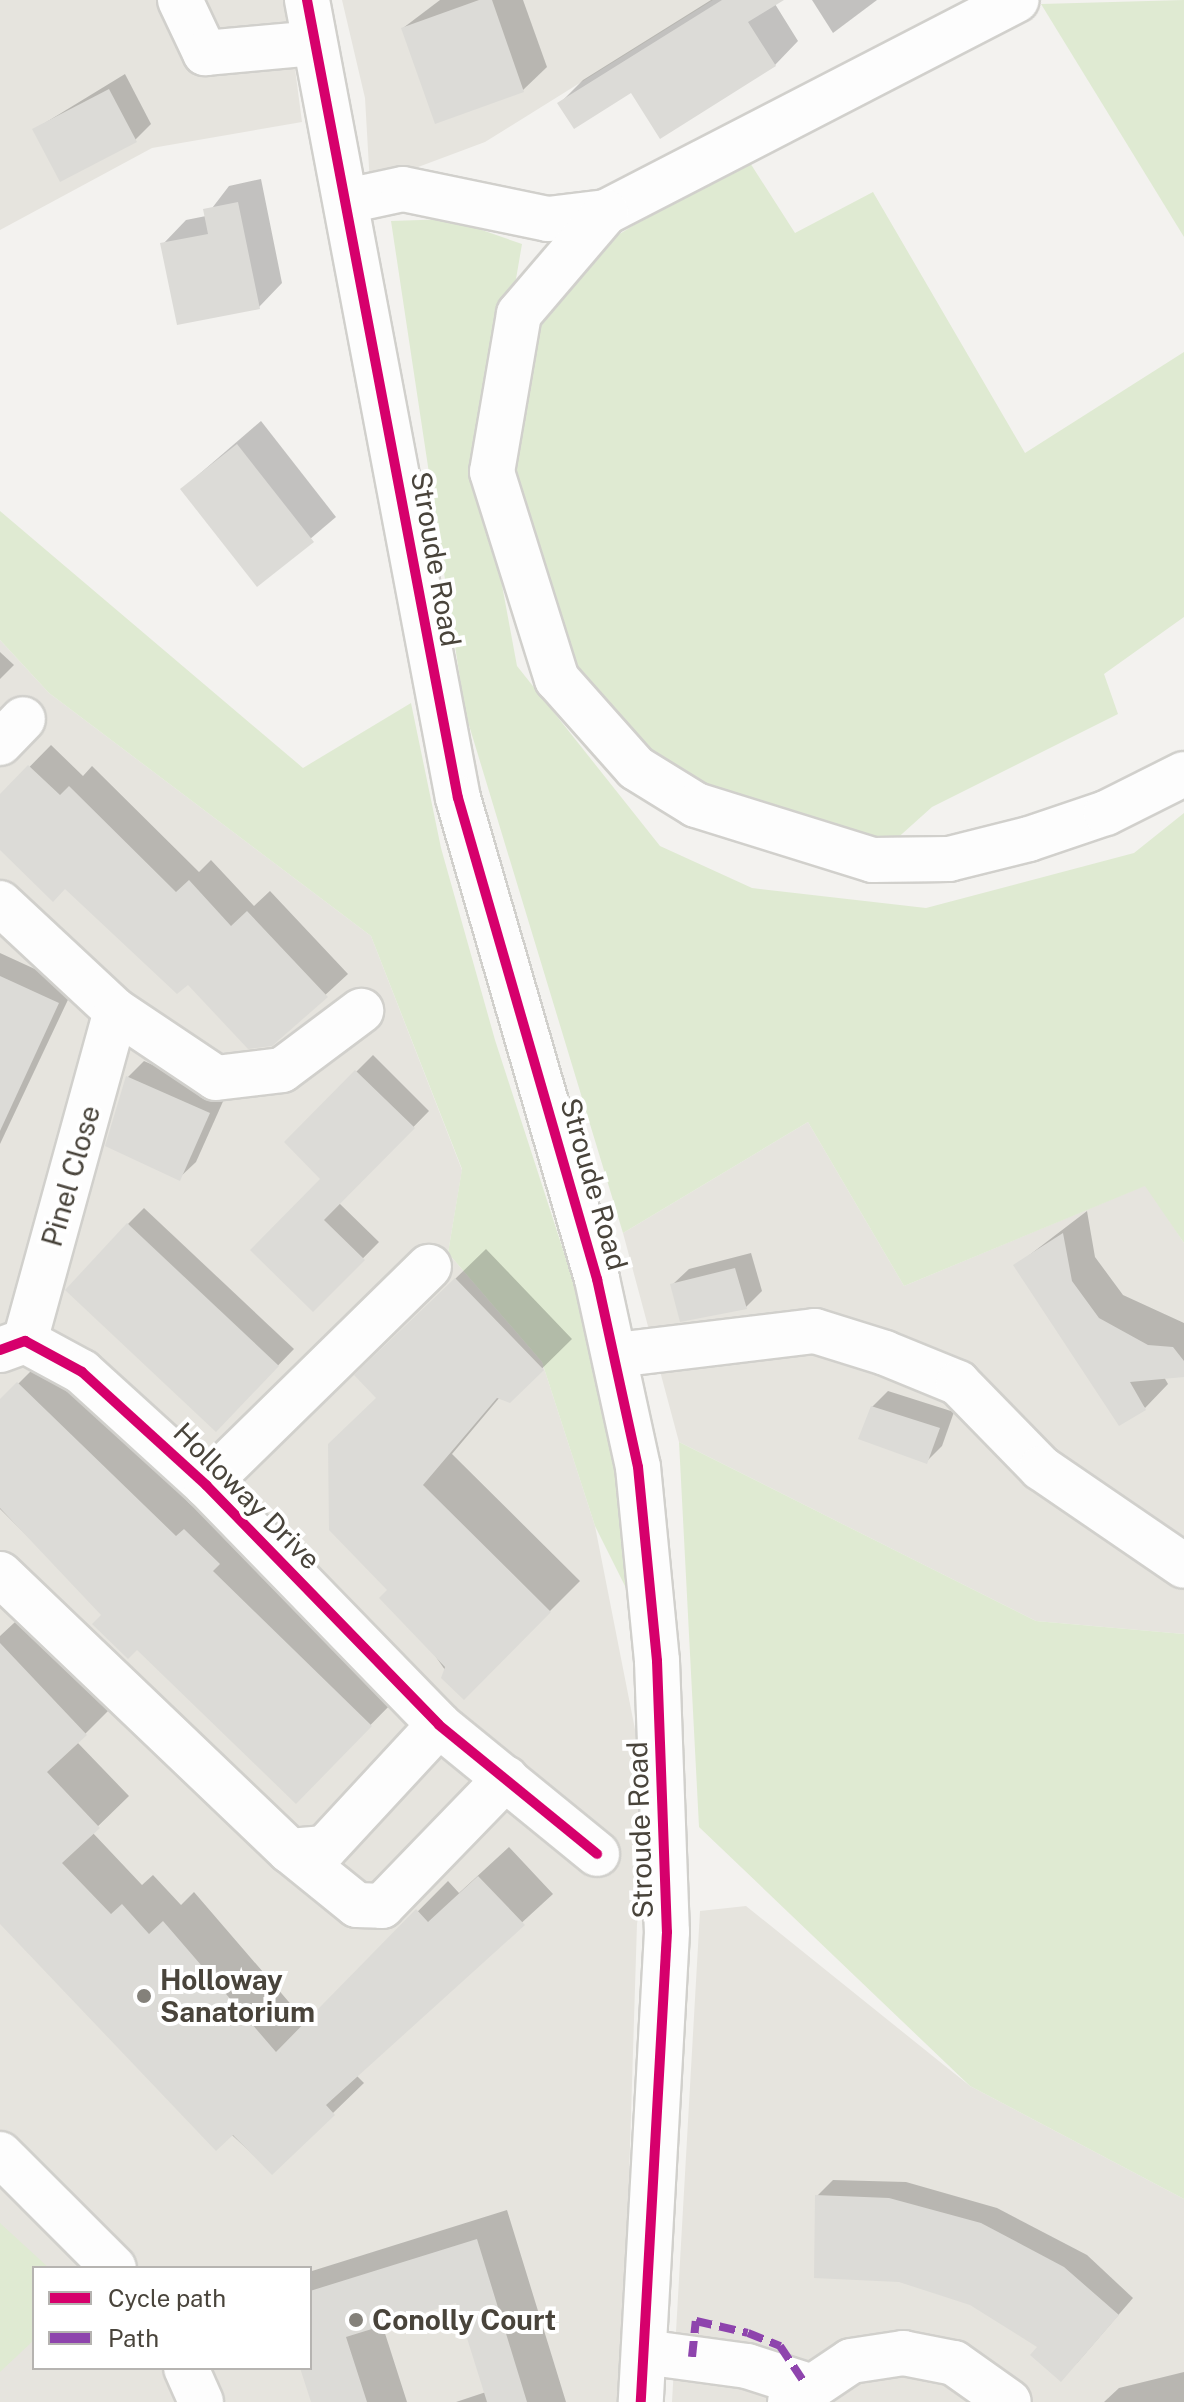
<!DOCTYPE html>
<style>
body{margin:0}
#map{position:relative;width:1184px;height:2402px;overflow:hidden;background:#f3f2ef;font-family:"Public Sans",sans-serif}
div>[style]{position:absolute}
.residential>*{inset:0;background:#e6e4de}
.green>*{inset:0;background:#dfead2}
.shadow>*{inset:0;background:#0003}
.building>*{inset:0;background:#dcdbd7}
.roads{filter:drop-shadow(2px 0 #d1d0cc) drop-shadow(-2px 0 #d1d0cc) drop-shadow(0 2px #d1d0cc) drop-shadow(0 -2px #d1d0cc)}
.minor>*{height:44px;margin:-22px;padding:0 22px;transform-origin:22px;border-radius:22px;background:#fdfdfd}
.quiet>*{height:8px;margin-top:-4px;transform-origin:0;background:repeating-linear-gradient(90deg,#8e44ad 0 16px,transparent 0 24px)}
.cycleway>*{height:10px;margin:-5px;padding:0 5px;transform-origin:5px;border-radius:5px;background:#d6006c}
.dots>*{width:22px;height:22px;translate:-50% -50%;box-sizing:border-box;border:4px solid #fff;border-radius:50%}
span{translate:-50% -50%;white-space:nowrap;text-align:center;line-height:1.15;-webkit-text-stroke:8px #fff;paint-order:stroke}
.street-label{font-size:28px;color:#49443b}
.poi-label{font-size:28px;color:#49443b;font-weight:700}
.left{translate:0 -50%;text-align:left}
.legend{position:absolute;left:32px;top:2266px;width:280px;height:104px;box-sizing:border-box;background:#fff;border:2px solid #b6b4b1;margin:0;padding:10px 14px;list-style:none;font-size:24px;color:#49443b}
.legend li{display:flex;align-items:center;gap:16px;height:40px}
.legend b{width:40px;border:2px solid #b6b4b1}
</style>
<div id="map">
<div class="residential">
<i style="clip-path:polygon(0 0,286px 0,302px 122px,152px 148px,0 230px)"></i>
<i style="clip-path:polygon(342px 0,713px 0,485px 142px,370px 185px,365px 98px)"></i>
<i style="clip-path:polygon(evenodd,0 640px,49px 693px,371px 936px,462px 1170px,448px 1253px,542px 1362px,595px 1526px,653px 1821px,637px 1924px,622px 2402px,0 2402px,0 640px,34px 2268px,310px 2268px,310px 2368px,34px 2368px,34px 2268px)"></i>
<i style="clip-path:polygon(808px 1122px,904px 1286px,1146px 1185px,1184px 1243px,1184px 1634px,1036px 1621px,679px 1442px,623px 1233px)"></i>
<i style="clip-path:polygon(746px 1906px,970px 2086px,1184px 2199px,1184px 2402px,672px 2402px,700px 1911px)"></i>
</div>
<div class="green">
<i style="clip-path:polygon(1184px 0,1184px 237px,1041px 4px)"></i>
<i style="clip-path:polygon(745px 155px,795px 233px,873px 192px,1025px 453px,1184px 352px,1184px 617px,1104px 674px,1118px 714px,932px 807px,873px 860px,701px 799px,590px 719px,511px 473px,532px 324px,599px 247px)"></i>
<i style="clip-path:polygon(450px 219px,522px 244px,482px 477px,517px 666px,660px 846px,752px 888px,926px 908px,1134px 853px,1184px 813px,1184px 1243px,1145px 1186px,904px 1286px,808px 1122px,623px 1233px,465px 712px,391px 221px)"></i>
<i style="clip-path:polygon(0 511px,303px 768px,411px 703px,441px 848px,495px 1040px,601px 1367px,635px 1606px,595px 1526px,542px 1362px,448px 1253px,462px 1169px,371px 936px,49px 693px,0 640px)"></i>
<i style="clip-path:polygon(679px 1442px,1036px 1621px,1184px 1634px,1184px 2199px,970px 2086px,699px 1827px)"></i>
<i style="clip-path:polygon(0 2223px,49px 2268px,34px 2268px,34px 2340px,0 2372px)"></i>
</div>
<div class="shadow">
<i style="clip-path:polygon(440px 0,523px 0,547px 67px,523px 90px,403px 28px)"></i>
<i style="clip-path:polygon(711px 0,781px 0,775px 4px,798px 41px,775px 65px,560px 103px,583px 80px)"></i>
<i style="clip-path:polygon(812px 0,877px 0,833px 33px)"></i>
<i style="clip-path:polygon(125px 74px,151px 124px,135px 140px,35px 129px)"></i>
<i style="clip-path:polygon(261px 179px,282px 283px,259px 307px,163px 244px,186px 220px,206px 216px,229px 186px)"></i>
<i style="clip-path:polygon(261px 421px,336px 517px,257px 584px,182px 489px)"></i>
<i style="clip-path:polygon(0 652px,14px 665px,0 679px)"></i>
<i style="clip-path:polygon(51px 745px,83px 776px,92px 766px,199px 872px,211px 860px,254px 906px,270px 891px,348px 974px,272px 1044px,65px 886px,0 848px,0 797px)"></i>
<i style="clip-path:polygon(0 953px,74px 987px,0 1144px)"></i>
<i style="clip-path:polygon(373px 1055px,429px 1111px,339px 1203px,379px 1242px,313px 1309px,323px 1179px,286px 1142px)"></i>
<i style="clip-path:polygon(144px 1061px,225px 1097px,196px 1162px,179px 1178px,107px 1145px,128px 1077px)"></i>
<i style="clip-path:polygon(144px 1208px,294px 1349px,232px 1413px,128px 1224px)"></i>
<i style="clip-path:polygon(1087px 1211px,1095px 1257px,1123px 1295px,1184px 1323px,1184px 1375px,1164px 1377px,1168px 1384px,1145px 1408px,1015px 1266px)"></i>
<i style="clip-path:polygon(486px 1249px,572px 1339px,509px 1401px,500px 1397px,452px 1454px,580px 1581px,464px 1697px,389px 1590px,378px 1397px,387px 1345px)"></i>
<i style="clip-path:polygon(751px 1253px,762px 1291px,746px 1307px,672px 1285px,689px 1269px)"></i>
<i style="clip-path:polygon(42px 1360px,201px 1514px,209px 1507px,394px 1701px,296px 1801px,0 1509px,0 1402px)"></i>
<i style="clip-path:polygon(888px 1391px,954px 1412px,942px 1446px,926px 1462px,872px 1407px)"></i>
<i style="clip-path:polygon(28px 1610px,116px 1703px,77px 1742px,129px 1796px,92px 1832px,142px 1885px,153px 1875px,181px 1905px,194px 1892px,307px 2023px,448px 1881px,459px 1893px,509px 1847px,553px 1894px,356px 2075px,364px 2083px,272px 2172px,0 1921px,0 1636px)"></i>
<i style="clip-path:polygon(833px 2180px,906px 2182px,997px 2208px,1087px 2255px,1133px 2298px,1077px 2363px,1040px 2346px,817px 2196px)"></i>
<i style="clip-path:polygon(507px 2210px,566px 2402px,456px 2402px,486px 2392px,457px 2300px,382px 2324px,407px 2402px,313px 2402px,302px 2368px,310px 2368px,312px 2271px)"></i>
<i style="clip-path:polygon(1184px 2372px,1184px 2402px,1104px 2402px,1119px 2388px)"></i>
</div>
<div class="building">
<i style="clip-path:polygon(479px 0,492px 0,524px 92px,435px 124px,401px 28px)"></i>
<i style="clip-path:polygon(722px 0,784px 0,748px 22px,776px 66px,660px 139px,631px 93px,574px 129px,557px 103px)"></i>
<i style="clip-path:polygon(109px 89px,137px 142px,60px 182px,32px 129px)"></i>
<i style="clip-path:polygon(238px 202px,260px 309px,177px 325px,160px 243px,208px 234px,203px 209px)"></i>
<i style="clip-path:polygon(237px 444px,314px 542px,257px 587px,180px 489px)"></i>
<i style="clip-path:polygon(28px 765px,60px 795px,69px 786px,176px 892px,189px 880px,231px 926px,247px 911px,328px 997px,272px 1046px,248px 1049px,188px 985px,177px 994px,65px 889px,53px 902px,0 850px,0 794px)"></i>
<i style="clip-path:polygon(0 976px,59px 1003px,0 1131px)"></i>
<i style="clip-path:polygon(355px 1070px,415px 1128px,324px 1220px,365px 1260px,313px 1312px,250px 1250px,320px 1179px,284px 1142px)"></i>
<i style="clip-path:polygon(126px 1076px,210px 1113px,180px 1181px,105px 1146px)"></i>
<i style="clip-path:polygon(127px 1223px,279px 1366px,216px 1432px,65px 1290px)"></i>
<i style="clip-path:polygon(1063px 1233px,1072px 1281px,1099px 1318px,1148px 1345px,1173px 1347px,1184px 1361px,1184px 1377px,1130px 1382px,1146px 1410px,1119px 1426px,1013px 1265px)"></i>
<i style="clip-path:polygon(735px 1268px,747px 1309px,680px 1322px,670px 1284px)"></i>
<i style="clip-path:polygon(455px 1278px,544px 1370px,510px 1403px,497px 1398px,423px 1485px,551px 1612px,464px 1700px,441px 1678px,445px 1667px,379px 1598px,387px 1590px,329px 1530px,328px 1444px,376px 1398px,354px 1375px)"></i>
<i style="clip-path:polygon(17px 1382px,176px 1536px,184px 1529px,220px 1564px,213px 1571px,372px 1726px,296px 1804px,137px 1650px,128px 1659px,92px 1624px,101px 1615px,0 1508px,0 1399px)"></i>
<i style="clip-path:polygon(871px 1406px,940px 1428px,927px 1464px,858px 1439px)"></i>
<i style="clip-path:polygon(0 1643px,87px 1735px,47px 1772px,100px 1828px,62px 1863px,111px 1914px,122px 1904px,149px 1934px,163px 1921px,276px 2052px,416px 1909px,428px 1922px,478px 1876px,525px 1925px,326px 2105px,335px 2115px,272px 2175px,233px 2135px,216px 2151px,0 1924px)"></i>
<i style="clip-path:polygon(815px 2195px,889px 2198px,981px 2223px,1064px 2267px,1119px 2315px,1061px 2382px,1030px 2355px,1037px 2347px,970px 2305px,899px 2282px,814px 2278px)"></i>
<i style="clip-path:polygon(477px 2239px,527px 2402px,487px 2402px,456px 2303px,346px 2337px,367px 2402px,311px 2402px,300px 2368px,310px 2368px,310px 2291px)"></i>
</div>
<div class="roads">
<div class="minor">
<i style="left:180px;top:0;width:59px;rotate:64.7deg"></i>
<i style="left:205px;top:53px;width:109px;rotate:-5.2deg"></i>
<i style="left:307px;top:0;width:812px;rotate:79.29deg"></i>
<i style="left:458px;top:798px;width:501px;rotate:73.88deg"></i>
<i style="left:597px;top:1279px;width:192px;rotate:77.7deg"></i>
<i style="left:638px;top:1467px;width:195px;rotate:84.4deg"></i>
<i style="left:657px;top:1661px;width:271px;rotate:87.9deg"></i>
<i style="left:667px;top:1932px;width:471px;rotate:93.2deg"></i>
<i style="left:347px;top:201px;width:57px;rotate:-12.1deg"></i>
<i style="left:403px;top:189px;width:148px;rotate:11.7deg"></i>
<i style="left:548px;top:219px;width:58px;rotate:-6.9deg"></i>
<i style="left:606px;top:212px;width:462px;rotate:-27.3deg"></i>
<i style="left:606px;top:212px;width:134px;rotate:130.5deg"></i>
<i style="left:519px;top:314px;width:160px;rotate:99.7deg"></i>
<i style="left:492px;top:472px;width:217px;rotate:72.6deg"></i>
<i style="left:557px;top:679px;width:119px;rotate:48.4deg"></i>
<i style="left:636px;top:768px;width:70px;rotate:31.7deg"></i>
<i style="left:696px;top:805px;width:185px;rotate:17.3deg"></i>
<i style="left:873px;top:860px;width:76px;rotate:-0.8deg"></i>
<i style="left:949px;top:859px;width:82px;rotate:-14deg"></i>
<i style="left:1029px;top:839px;width:81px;rotate:-18.7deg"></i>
<i style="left:1106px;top:813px;width:87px;rotate:-26.6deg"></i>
<i style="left:0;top:743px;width:33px;rotate:-46deg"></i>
<i style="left:0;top:903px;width:158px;rotate:43deg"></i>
<i style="left:116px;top:1011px;width:120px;rotate:33.8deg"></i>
<i style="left:216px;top:1078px;width:66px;rotate:-6.9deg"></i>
<i style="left:282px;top:1070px;width:99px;rotate:-36.8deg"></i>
<i style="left:25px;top:1341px;width:342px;rotate:-74.6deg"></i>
<i style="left:0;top:1350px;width:27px;rotate:-20deg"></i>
<i style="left:25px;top:1341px;width:65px;rotate:28.5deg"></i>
<i style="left:82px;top:1372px;width:168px;rotate:42.3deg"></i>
<i style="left:206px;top:1485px;width:334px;rotate:45.8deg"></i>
<i style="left:439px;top:1725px;width:204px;rotate:39.2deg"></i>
<i style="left:616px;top:1355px;width:200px;rotate:-6.9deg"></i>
<i style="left:815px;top:1331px;width:73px;rotate:17.4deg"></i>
<i style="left:885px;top:1353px;width:79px;rotate:22.3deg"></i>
<i style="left:958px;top:1383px;width:119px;rotate:45.7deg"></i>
<i style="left:1041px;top:1468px;width:173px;rotate:34.4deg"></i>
<i style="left:206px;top:1485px;width:312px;rotate:-44.4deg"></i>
<i style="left:0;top:1574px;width:401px;rotate:43.7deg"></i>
<i style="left:290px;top:1851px;width:35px;rotate:-5deg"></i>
<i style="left:325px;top:1848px;width:168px;rotate:-47.2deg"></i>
<i style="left:290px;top:1851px;width:86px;rotate:38.9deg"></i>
<i style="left:357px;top:1905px;width:25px;rotate:2deg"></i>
<i style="left:382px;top:1906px;width:178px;rotate:-45.9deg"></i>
<i style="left:0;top:2154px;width:161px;rotate:45deg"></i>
<i style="left:644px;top:2352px;width:104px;rotate:7.7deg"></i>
<i style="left:747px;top:2366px;width:62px;rotate:17.9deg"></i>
<i style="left:186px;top:2368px;width:37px;rotate:66deg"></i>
<i style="left:790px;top:2402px;width:73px;rotate:-33.9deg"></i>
<i style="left:851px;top:2361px;width:53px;rotate:-8.7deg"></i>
<i style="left:903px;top:2353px;width:52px;rotate:11.1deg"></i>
<i style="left:954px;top:2363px;width:67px;rotate:35.3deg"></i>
</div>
</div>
<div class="quiet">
<i style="left:692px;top:2357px;width:36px;rotate:-84deg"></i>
<i style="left:696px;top:2321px;width:53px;rotate:13deg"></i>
<i style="left:748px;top:2333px;width:35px;rotate:22deg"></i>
<i style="left:780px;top:2346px;width:47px;rotate:56.3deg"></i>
</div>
<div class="cycleway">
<i style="left:307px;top:0;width:812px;rotate:79.29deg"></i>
<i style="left:458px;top:798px;width:501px;rotate:73.88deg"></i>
<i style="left:597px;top:1279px;width:192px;rotate:77.7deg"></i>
<i style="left:638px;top:1467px;width:195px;rotate:84.4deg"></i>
<i style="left:657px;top:1661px;width:271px;rotate:87.9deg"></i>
<i style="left:667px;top:1932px;width:471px;rotate:93.2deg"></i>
<i style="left:0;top:1350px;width:27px;rotate:-20deg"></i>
<i style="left:25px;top:1341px;width:65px;rotate:28.5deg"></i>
<i style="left:82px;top:1372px;width:168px;rotate:42.3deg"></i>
<i style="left:206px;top:1485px;width:334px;rotate:45.8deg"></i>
<i style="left:439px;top:1725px;width:204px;rotate:39.2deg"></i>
</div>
<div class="dots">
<i style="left:144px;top:1996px;background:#84817a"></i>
<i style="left:356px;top:2320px;background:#84817a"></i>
</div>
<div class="street-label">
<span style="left:436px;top:559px;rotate:80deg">Stroude Road</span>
<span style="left:71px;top:1176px;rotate:-74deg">Pinel Close</span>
<span style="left:594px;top:1184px;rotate:74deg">Stroude Road</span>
<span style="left:247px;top:1496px;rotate:45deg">Holloway Drive</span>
<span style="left:640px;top:1830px;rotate:-92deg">Stroude Road</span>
</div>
<div class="poi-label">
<span class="left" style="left:160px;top:1996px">Holloway<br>Sanatorium</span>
<span class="left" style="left:372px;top:2320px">Conolly Court</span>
</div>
<ul class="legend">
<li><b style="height:10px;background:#d6006c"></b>Cycle path</li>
<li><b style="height:10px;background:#8e44ad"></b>Path</li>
</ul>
</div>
